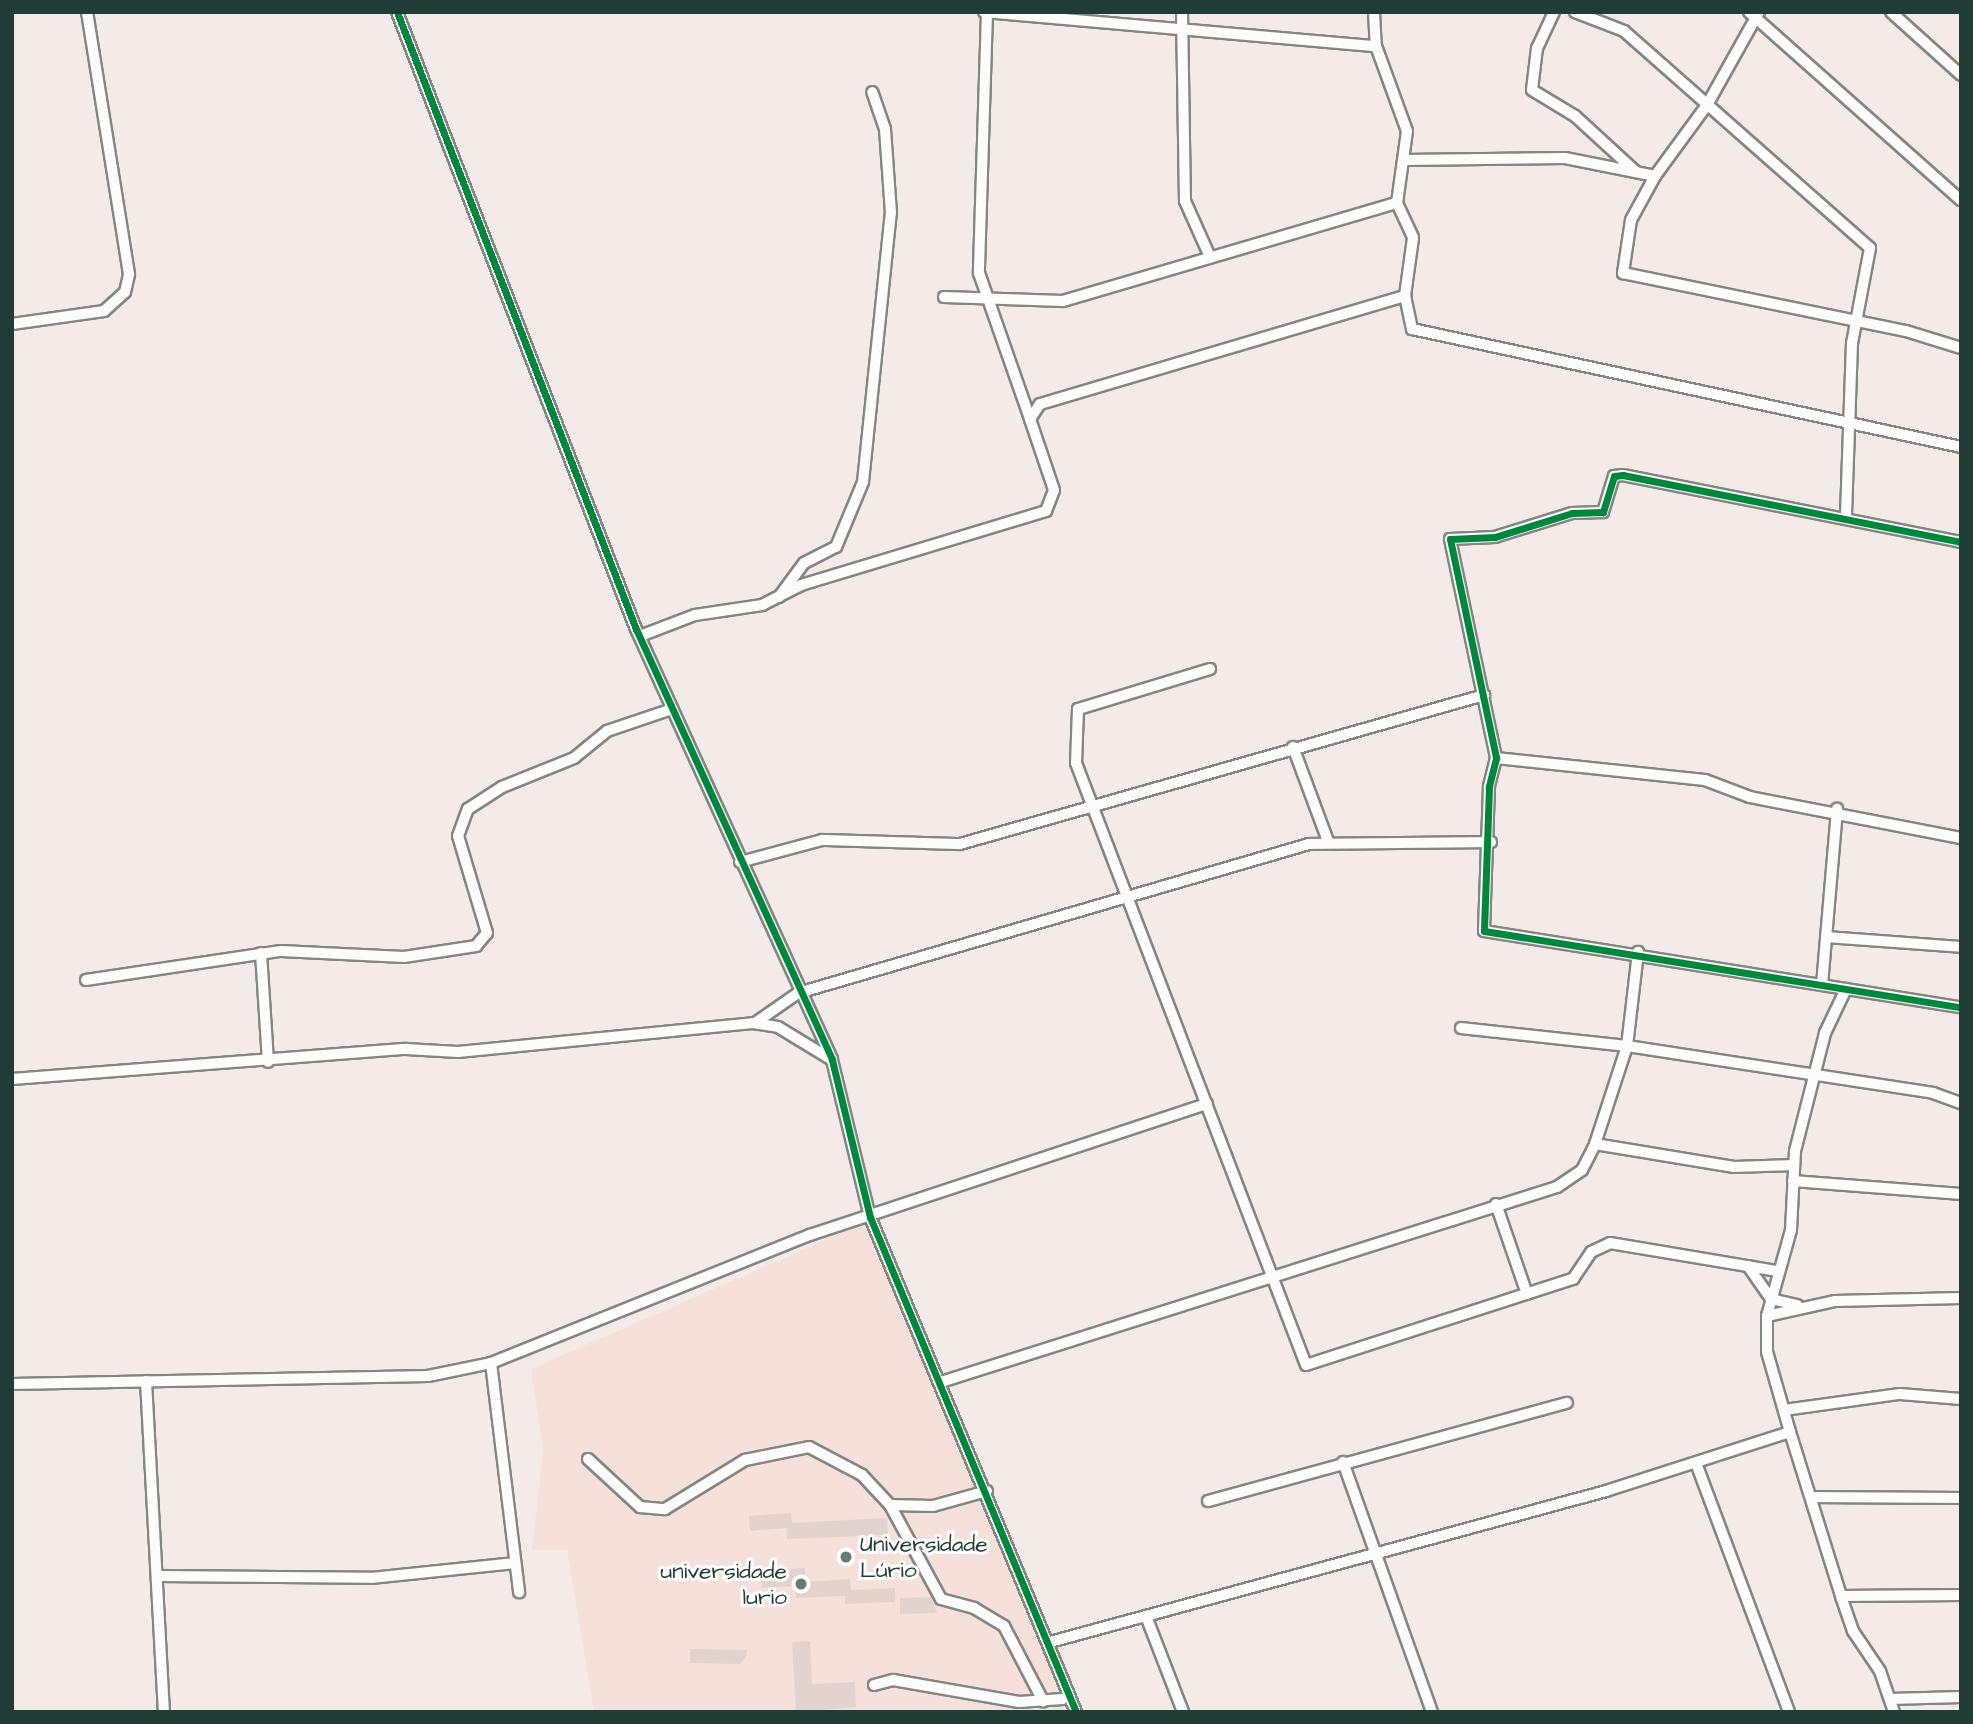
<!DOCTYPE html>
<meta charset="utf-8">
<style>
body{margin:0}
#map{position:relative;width:1973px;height:1724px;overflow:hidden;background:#f4ebe8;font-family:"Architects Daughter",sans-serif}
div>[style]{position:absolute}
.built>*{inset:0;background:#f5e1da}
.building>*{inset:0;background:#e2d3ce}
.roads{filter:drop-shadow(2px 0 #848683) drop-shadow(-2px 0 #848683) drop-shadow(0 2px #848683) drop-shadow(0 -2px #848683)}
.street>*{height:10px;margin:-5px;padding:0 5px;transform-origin:5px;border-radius:5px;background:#fdfcfc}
.cycleway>*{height:7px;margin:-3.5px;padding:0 3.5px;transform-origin:3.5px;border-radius:3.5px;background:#00873e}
.dots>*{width:19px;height:19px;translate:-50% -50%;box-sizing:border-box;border:4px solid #fff;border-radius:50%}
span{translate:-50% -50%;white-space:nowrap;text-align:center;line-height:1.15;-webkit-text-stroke:6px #fff;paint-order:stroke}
.poi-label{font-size:23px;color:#1f3d34}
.left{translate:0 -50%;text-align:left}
.right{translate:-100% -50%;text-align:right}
.frame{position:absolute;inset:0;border:14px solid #1f3d34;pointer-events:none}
</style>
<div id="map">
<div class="built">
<i style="clip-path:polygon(866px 1222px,1069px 1712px,594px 1712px,567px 1550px,532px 1550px,543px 1450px,531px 1369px)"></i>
</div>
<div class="building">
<i style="clip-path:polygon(791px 1513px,792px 1523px,887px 1518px,888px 1535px,787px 1539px,787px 1528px,750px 1531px,749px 1516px)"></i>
<i style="clip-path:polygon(805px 1568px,805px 1582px,850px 1579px,851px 1590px,895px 1588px,895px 1602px,845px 1604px,845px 1596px,796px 1598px,795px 1586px,762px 1588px,761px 1570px)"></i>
<i style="clip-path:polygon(931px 1597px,937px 1613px,900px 1614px,900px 1598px)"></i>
<i style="clip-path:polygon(810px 1641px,812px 1684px,855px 1682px,856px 1707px,796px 1712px,792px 1642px)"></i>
<i style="clip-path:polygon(690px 1649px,747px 1650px,746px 1657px,740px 1664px,690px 1663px)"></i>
</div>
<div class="roads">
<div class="street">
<i style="left:397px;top:12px;width:662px;rotate:68.83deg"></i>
<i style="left:636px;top:629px;width:473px;rotate:65.5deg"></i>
<i style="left:832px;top:1060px;width:162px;rotate:76.4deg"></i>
<i style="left:870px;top:1217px;width:536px;rotate:67.4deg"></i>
<i style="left:984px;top:12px;width:393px;rotate:5deg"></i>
<i style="left:1182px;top:12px;width:189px;rotate:89.1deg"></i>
<i style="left:1185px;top:201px;width:61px;rotate:65.9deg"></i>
<i style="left:1374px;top:12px;width:34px;rotate:87deg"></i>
<i style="left:1376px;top:46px;width:90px;rotate:70deg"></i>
<i style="left:1407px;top:131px;width:73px;rotate:97.9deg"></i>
<i style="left:1397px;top:203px;width:38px;rotate:65deg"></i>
<i style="left:1413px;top:238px;width:59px;rotate:97.9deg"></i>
<i style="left:1405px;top:296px;width:34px;rotate:78deg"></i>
<i style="left:1412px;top:329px;width:562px;rotate:12.13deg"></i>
<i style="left:1554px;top:12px;width:40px;rotate:115deg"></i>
<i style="left:1537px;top:48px;width:42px;rotate:96.8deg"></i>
<i style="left:1532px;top:90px;width:50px;rotate:31.2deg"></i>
<i style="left:1575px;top:116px;width:81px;rotate:42.5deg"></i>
<i style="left:1575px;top:12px;width:53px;rotate:21.2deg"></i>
<i style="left:1624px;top:31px;width:328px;rotate:41.4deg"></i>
<i style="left:1870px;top:248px;width:97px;rotate:100.7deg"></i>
<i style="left:1852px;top:343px;width:173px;rotate:92deg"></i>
<i style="left:1749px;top:12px;width:283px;rotate:41.6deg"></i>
<i style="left:1891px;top:12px;width:94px;rotate:42deg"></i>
<i style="left:987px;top:13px;width:260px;rotate:91.8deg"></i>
<i style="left:979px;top:273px;width:155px;rotate:70.7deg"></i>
<i style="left:1404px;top:160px;width:161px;rotate:-0.7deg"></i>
<i style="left:1565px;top:158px;width:92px;rotate:11.3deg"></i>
<i style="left:1655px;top:176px;width:88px;rotate:-53.8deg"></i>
<i style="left:1707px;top:105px;width:107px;rotate:-60.8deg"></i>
<i style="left:1655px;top:176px;width:50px;rotate:118.6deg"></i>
<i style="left:1631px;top:220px;width:54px;rotate:98.6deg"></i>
<i style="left:1623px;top:273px;width:289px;rotate:11.6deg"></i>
<i style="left:1906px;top:331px;width:58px;rotate:17.2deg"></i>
<i style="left:944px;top:297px;width:119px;rotate:1.9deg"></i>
<i style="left:1063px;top:301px;width:348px;rotate:-16.4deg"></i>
<i style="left:12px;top:324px;width:93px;rotate:-8deg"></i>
<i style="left:104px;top:311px;width:28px;rotate:-42deg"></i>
<i style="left:125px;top:292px;width:18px;rotate:-77deg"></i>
<i style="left:129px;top:274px;width:265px;rotate:-99.1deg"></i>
<i style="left:1961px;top:542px;width:345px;rotate:-168.8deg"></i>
<i style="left:1623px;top:475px;width:9px;rotate:174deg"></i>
<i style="left:1614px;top:476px;width:38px;rotate:107deg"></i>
<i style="left:1603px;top:512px;width:31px;rotate:178deg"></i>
<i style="left:1572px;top:513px;width:81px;rotate:162.7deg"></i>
<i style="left:1495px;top:537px;width:45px;rotate:177.5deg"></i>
<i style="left:1450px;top:539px;width:224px;rotate:78.1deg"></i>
<i style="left:1496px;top:758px;width:30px;rotate:104deg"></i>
<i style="left:1489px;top:787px;width:144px;rotate:92deg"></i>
<i style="left:1484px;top:931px;width:483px;rotate:9.1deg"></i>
<i style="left:779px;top:597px;width:42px;rotate:-53.7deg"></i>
<i style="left:804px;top:563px;width:36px;rotate:-27deg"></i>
<i style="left:836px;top:547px;width:70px;rotate:-67.4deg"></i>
<i style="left:863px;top:482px;width:270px;rotate:-84.1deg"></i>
<i style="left:891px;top:213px;width:84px;rotate:-94.1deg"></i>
<i style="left:885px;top:129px;width:39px;rotate:-109deg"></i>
<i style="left:640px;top:636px;width:59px;rotate:-20.9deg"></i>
<i style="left:695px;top:615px;width:68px;rotate:-8.5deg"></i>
<i style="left:762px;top:605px;width:44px;rotate:-27.1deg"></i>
<i style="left:801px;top:585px;width:256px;rotate:-16.8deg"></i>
<i style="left:1046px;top:511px;width:22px;rotate:-69deg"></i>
<i style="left:1054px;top:490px;width:75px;rotate:-108.7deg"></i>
<i style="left:1030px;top:419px;width:18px;rotate:-56deg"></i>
<i style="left:1040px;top:404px;width:381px;rotate:-16.5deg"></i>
<i style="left:1210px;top:669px;width:138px;rotate:163.1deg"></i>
<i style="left:1078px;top:709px;width:54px;rotate:92.1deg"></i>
<i style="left:1076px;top:763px;width:644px;rotate:69.09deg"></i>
<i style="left:1306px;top:1365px;width:281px;rotate:-17.9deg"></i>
<i style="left:1573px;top:1279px;width:32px;rotate:-56deg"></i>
<i style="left:1591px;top:1252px;width:21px;rotate:-25deg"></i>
<i style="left:1610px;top:1243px;width:170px;rotate:9.5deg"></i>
<i style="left:1293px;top:747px;width:100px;rotate:69.6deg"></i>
<i style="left:1496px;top:758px;width:210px;rotate:6deg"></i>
<i style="left:1705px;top:780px;width:48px;rotate:20.7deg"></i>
<i style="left:1750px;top:797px;width:215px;rotate:11deg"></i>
<i style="left:740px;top:862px;width:85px;rotate:-15deg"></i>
<i style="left:822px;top:840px;width:138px;rotate:1.7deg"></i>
<i style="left:960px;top:844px;width:545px;rotate:-15.87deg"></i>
<i style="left:1826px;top:937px;width:135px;rotate:4.2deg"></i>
<i style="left:261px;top:953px;width:109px;rotate:86.3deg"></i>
<i style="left:86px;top:980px;width:197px;rotate:-8.5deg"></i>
<i style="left:281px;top:951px;width:123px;rotate:2.8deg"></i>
<i style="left:404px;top:957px;width:73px;rotate:-8.7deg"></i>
<i style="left:476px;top:946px;width:17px;rotate:-50deg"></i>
<i style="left:487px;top:933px;width:101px;rotate:-106.6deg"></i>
<i style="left:458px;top:836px;width:29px;rotate:-70deg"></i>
<i style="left:468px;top:809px;width:40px;rotate:-32.9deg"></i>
<i style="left:502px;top:787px;width:78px;rotate:-21.9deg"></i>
<i style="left:574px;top:758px;width:43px;rotate:-39.3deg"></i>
<i style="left:607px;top:731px;width:69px;rotate:-18.7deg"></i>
<i style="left:1822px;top:985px;width:177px;rotate:-85.1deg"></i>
<i style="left:755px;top:1023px;width:52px;rotate:-34.9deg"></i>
<i style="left:798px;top:993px;width:532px;rotate:-16.26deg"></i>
<i style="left:1309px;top:844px;width:182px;rotate:-0.6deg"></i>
<i style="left:1461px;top:1028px;width:167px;rotate:6.2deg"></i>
<i style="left:1627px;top:1046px;width:310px;rotate:8.7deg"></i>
<i style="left:1933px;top:1093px;width:30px;rotate:20deg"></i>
<i style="left:12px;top:1079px;width:395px;rotate:-4.4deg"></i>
<i style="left:406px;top:1049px;width:52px;rotate:3.3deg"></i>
<i style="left:458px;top:1052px;width:296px;rotate:-5.6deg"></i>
<i style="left:753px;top:1023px;width:25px;rotate:9deg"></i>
<i style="left:778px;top:1027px;width:63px;rotate:31.4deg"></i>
<i style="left:1595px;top:1144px;width:103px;rotate:-71.9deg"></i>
<i style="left:1627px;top:1046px;width:95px;rotate:-83.3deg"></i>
<i style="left:1793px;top:1181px;width:169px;rotate:4.4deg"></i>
<i style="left:1496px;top:1204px;width:95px;rotate:71deg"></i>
<i style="left:1748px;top:1266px;width:40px;rotate:55.1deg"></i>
<i style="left:1771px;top:1299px;width:27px;rotate:13deg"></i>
<i style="left:1767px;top:1316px;width:70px;rotate:-12.4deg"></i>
<i style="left:1835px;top:1301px;width:126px;rotate:-1.4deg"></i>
<i style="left:491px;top:1363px;width:231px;rotate:83deg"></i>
<i style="left:146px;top:1381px;width:331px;rotate:86.9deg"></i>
<i style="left:941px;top:1382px;width:646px;rotate:-17.57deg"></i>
<i style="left:1557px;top:1187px;width:30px;rotate:-34deg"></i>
<i style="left:1582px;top:1170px;width:29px;rotate:-63deg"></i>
<i style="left:1595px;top:1144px;width:141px;rotate:9.4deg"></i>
<i style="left:1734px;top:1167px;width:60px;rotate:-1.9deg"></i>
<i style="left:12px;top:1384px;width:416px;rotate:-1.1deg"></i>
<i style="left:428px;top:1376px;width:64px;rotate:-11.7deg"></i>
<i style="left:491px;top:1363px;width:344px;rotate:-21.9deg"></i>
<i style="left:810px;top:1235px;width:418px;rotate:-18.3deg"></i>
<i style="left:1784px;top:1410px;width:117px;rotate:-7.9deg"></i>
<i style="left:1900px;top:1394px;width:61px;rotate:4.7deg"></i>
<i style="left:1790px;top:1432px;width:172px;rotate:72.7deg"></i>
<i style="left:588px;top:1459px;width:71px;rotate:42.7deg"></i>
<i style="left:640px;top:1507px;width:25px;rotate:5deg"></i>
<i style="left:665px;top:1509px;width:94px;rotate:-31.5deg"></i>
<i style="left:745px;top:1460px;width:65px;rotate:-11.5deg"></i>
<i style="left:809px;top:1447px;width:60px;rotate:27.8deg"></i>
<i style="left:862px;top:1475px;width:41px;rotate:47deg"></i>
<i style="left:890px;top:1505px;width:43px;rotate:1.3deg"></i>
<i style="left:933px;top:1506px;width:56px;rotate:-15.5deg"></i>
<i style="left:1343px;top:1462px;width:265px;rotate:70.4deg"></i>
<i style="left:1696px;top:1463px;width:266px;rotate:69.5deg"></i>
<i style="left:1811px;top:1497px;width:150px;rotate:0.4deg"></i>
<i style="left:1208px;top:1501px;width:372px;rotate:-15.3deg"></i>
<i style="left:890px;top:1505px;width:107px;rotate:61.5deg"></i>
<i style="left:941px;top:1599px;width:34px;rotate:15deg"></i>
<i style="left:974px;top:1608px;width:35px;rotate:31deg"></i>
<i style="left:1004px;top:1626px;width:85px;rotate:62.5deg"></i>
<i style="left:157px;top:1576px;width:214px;rotate:0.5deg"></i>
<i style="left:371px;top:1578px;width:145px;rotate:-5.9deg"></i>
<i style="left:1146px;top:1616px;width:103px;rotate:68.9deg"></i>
<i style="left:1050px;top:1642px;width:576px;rotate:-15.19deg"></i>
<i style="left:1606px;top:1491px;width:193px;rotate:-17.8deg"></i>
<i style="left:1790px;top:1432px;width:83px;rotate:-106deg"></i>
<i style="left:1767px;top:1352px;width:36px;rotate:-90deg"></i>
<i style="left:1767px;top:1316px;width:89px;rotate:-74.4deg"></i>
<i style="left:1791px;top:1230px;width:79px;rotate:-87.1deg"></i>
<i style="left:1795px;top:1151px;width:122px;rotate:-75.7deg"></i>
<i style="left:1825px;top:1033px;width:49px;rotate:-64.5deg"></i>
<i style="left:874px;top:1685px;width:20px;rotate:-15deg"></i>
<i style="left:893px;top:1680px;width:128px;rotate:9.9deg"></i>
<i style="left:1019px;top:1702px;width:44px;rotate:-3.9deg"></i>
<i style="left:1890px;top:1699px;width:71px;rotate:-1.6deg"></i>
<i style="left:1894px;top:1712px;width:43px;rotate:-108.9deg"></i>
<i style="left:1880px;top:1671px;width:48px;rotate:-124deg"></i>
<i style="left:1853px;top:1631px;width:37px;rotate:-109deg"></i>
<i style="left:1841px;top:1596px;width:120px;rotate:-0.5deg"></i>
</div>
</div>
<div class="cycleway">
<i style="left:397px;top:12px;width:662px;rotate:68.83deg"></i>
<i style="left:636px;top:629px;width:473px;rotate:65.5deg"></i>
<i style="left:832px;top:1060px;width:162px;rotate:76.4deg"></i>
<i style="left:870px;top:1217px;width:536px;rotate:67.4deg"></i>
<i style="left:1961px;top:542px;width:345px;rotate:-168.8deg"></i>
<i style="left:1623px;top:475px;width:9px;rotate:174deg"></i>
<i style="left:1614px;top:476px;width:38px;rotate:107deg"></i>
<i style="left:1603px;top:512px;width:31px;rotate:178deg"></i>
<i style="left:1572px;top:513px;width:81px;rotate:162.7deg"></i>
<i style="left:1495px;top:537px;width:45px;rotate:177.5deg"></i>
<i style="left:1450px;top:539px;width:224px;rotate:78.1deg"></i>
<i style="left:1496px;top:758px;width:30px;rotate:104deg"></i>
<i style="left:1489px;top:787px;width:144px;rotate:92deg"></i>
<i style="left:1484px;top:931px;width:483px;rotate:9.1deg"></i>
</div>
<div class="dots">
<i style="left:846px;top:1557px;background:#6a7a73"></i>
<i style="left:801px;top:1584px;background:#6a7a73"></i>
</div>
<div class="poi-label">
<span class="left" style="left:860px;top:1557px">Universidade<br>Lúrio</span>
<span class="right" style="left:787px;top:1584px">universidade<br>lurio</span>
</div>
<div class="frame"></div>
</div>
